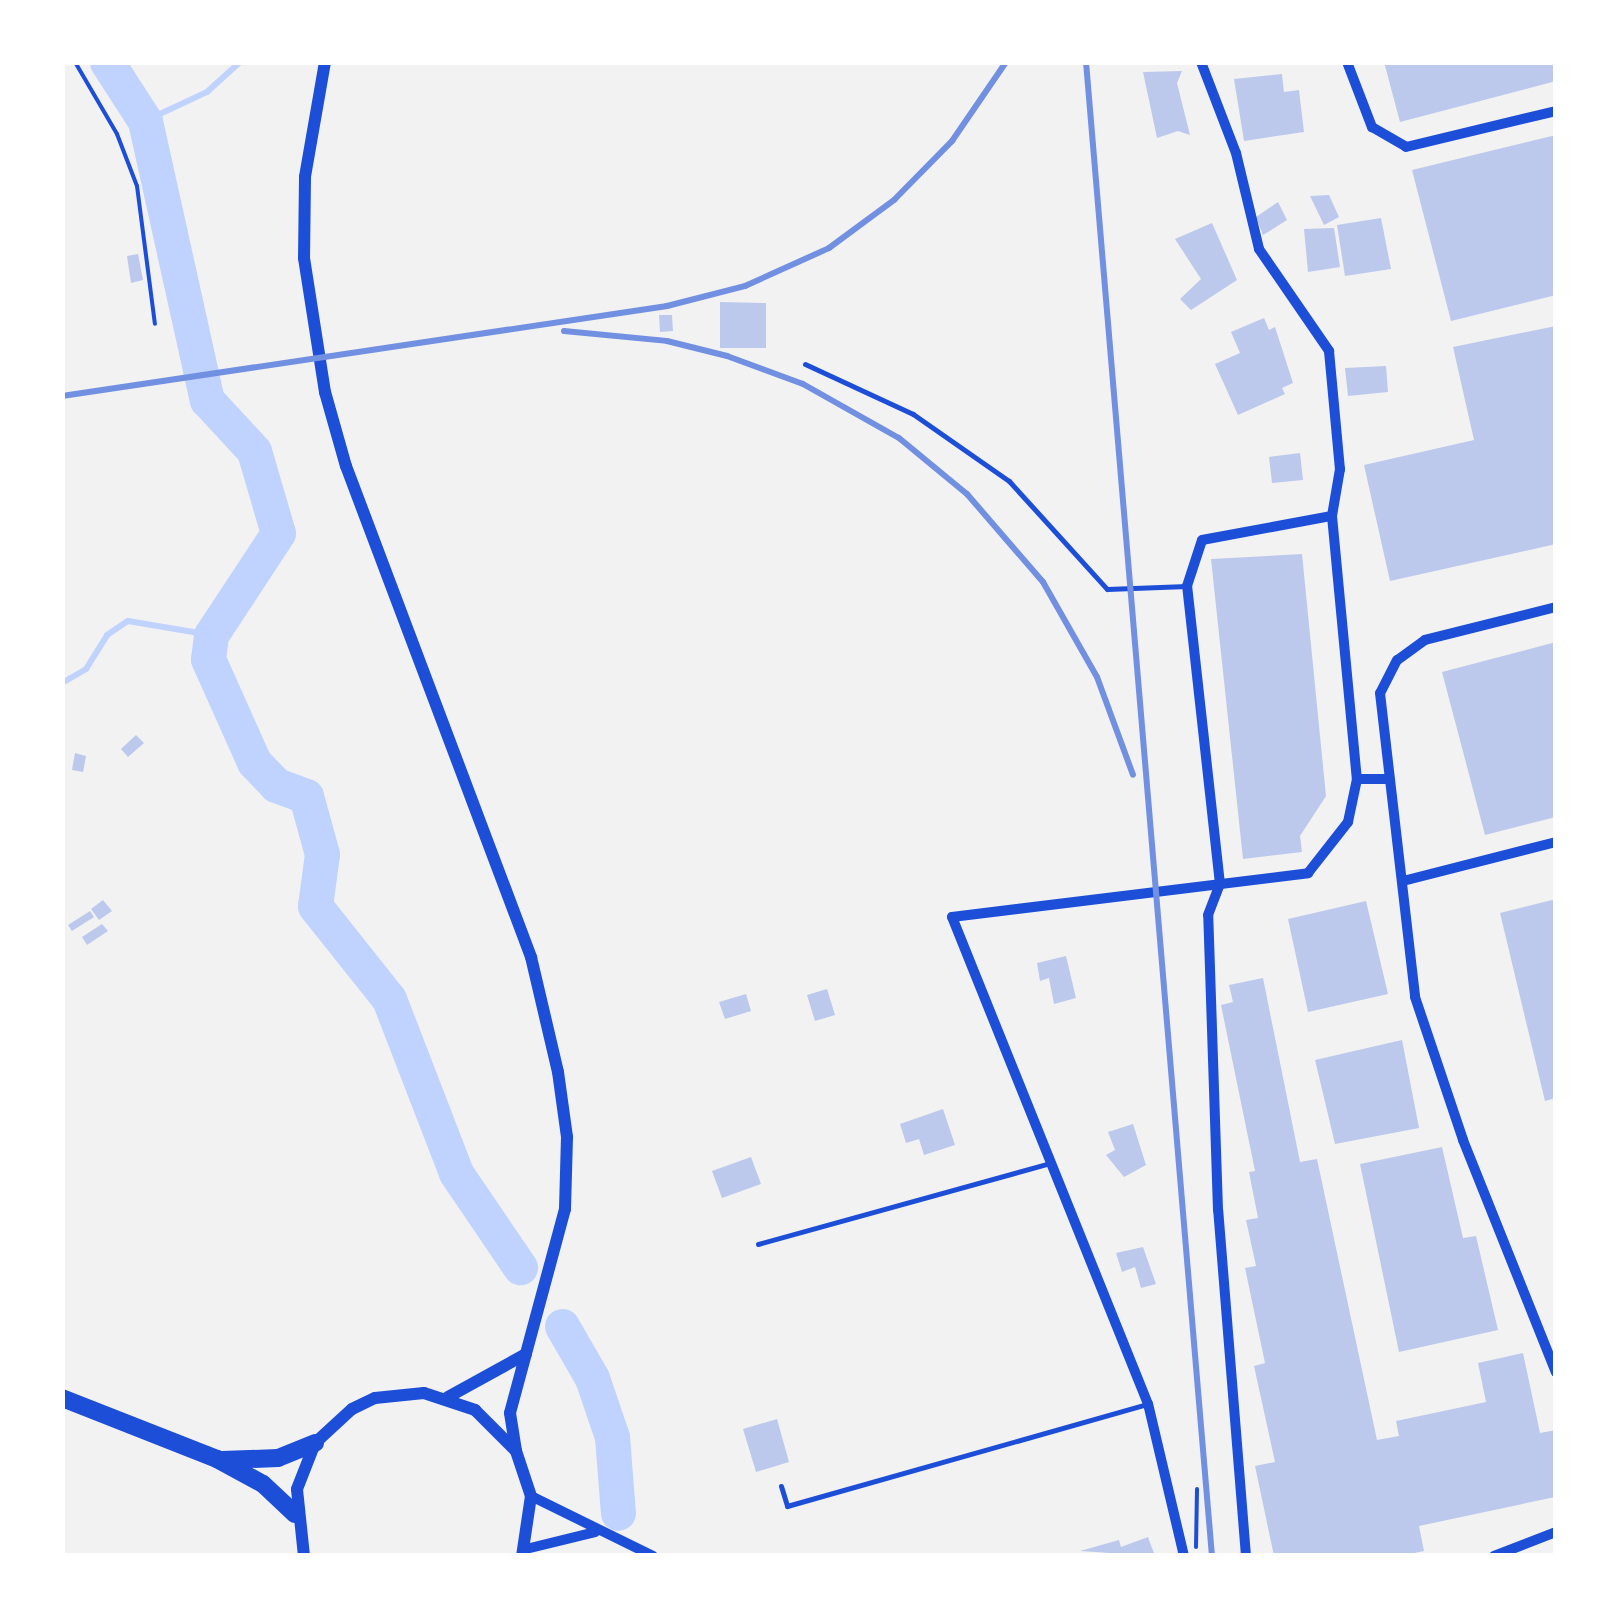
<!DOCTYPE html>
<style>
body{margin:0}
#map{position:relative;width:1618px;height:1618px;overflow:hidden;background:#f2f2f2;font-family:Inter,sans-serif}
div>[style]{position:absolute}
.stream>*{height:6px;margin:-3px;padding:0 3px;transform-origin:3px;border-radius:3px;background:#bfd3fe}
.river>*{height:35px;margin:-17.5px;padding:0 17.5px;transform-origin:17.5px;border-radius:17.5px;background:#bfd3fe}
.building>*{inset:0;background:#bdc9ec}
.path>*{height:4px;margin:-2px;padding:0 2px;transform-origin:2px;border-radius:2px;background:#1d4ed8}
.service>*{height:5px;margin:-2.5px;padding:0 2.5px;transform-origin:2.5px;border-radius:2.5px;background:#1d4ed8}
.minor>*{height:10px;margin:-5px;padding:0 5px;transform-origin:5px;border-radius:5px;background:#1d4ed8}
.tertiary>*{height:12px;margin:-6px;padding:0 6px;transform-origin:6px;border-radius:6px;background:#1d4ed8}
.motorway>*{height:18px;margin:-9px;padding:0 9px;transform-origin:9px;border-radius:9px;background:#1d4ed8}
.rail>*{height:6px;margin:-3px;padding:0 3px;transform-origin:3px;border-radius:3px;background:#7290e2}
span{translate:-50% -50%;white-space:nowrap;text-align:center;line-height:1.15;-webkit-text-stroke:8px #fff;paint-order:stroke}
.frame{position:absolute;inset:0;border:65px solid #fff;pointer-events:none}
</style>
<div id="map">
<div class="stream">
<i style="left:145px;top:121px;width:68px;rotate:-25.1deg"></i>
<i style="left:207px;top:92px;width:45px;rotate:-42.3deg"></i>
<i style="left:62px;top:683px;width:28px;rotate:-30deg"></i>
<i style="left:86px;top:669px;width:40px;rotate:-58deg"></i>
<i style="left:107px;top:635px;width:25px;rotate:-34deg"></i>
<i style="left:128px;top:621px;width:84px;rotate:9.6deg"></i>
</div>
<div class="river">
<i style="left:107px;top:62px;width:70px;rotate:57.2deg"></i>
<i style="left:145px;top:121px;width:286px;rotate:77.5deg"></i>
<i style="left:207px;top:400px;width:69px;rotate:47.3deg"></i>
<i style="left:254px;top:451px;width:85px;rotate:73.7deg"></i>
<i style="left:278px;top:533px;width:122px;rotate:123.3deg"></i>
<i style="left:211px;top:635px;width:24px;rotate:97deg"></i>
<i style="left:208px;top:659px;width:113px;rotate:65.9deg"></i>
<i style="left:254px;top:762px;width:32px;rotate:46deg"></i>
<i style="left:276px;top:785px;width:32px;rotate:20deg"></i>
<i style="left:306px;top:796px;width:60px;rotate:74.6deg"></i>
<i style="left:322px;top:854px;width:52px;rotate:97.7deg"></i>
<i style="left:315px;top:906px;width:119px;rotate:51.5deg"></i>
<i style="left:389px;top:999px;width:186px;rotate:68.9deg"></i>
<i style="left:456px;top:1173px;width:114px;rotate:55.8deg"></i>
<i style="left:562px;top:1326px;width:60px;rotate:60deg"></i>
<i style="left:592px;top:1378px;width:62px;rotate:71.3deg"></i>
<i style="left:612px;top:1437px;width:76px;rotate:85.5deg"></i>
</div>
<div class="building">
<i style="clip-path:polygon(1384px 62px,1556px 62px,1556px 81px,1400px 122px)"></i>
<i style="clip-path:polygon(1182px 71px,1177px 83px,1190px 135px,1178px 131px,1157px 138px,1143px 72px)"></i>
<i style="clip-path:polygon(1282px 74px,1284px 92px,1299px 90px,1304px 132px,1244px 141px,1234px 79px)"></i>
<i style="clip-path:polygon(1556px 135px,1556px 295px,1451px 321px,1412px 170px)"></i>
<i style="clip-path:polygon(1329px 195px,1339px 217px,1324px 225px,1310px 196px)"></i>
<i style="clip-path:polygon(1278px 202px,1287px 220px,1263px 235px,1256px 217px)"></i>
<i style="clip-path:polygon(1381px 218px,1391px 269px,1345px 276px,1337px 225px)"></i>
<i style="clip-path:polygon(1212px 223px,1237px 280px,1191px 310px,1180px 299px,1201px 279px,1175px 239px)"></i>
<i style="clip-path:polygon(1334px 228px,1340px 267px,1308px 272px,1304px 229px)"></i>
<i style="clip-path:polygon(138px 254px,143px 280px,131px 283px,127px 256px)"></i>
<i style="clip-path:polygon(720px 302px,766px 303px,766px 348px,720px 348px)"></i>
<i style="clip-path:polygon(659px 315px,672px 315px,673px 331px,660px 332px)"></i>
<i style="clip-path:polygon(1264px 318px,1269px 330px,1275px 327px,1293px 383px,1282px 388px,1285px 394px,1238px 415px,1215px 364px,1240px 353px,1231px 332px)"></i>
<i style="clip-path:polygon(1556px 326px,1556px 544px,1390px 581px,1364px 465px,1474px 440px,1453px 347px)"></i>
<i style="clip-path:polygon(1386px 366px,1388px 392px,1348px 396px,1345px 368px)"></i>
<i style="clip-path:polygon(1300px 453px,1303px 480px,1272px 483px,1269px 457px)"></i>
<i style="clip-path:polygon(1302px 554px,1326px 796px,1300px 836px,1302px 852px,1243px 859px,1211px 559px)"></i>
<i style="clip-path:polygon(1556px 642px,1556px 817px,1485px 835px,1442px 672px)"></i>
<i style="clip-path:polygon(136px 735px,144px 743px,128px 757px,121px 749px)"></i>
<i style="clip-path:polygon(75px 753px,86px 756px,83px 772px,72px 770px)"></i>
<i style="clip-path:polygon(1556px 899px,1556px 1098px,1545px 1101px,1500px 913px)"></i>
<i style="clip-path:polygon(103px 900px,112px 911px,99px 920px,91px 909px)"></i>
<i style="clip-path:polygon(1366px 901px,1388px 994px,1308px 1012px,1288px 919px)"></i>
<i style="clip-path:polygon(90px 911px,94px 917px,72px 931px,68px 925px)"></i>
<i style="clip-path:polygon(102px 924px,108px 931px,87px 945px,82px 937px)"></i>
<i style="clip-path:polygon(1066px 956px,1076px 998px,1054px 1004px,1049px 978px,1040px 981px,1037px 963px)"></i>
<i style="clip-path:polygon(1263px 978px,1300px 1162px,1317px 1159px,1377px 1440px,1399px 1436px,1396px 1421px,1486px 1402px,1478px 1363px,1523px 1353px,1540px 1433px,1556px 1430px,1555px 1497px,1419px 1526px,1424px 1551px,1400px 1556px,1274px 1556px,1255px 1466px,1275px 1462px,1254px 1366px,1265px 1363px,1245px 1268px,1256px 1266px,1246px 1220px,1258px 1218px,1249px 1172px,1255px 1171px,1221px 1005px,1233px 1002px,1229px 985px)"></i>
<i style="clip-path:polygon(827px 989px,835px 1015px,815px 1021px,807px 995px)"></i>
<i style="clip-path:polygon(746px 994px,751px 1011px,725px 1019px,719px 1002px)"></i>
<i style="clip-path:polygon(1402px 1040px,1419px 1128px,1335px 1144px,1315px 1060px)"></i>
<i style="clip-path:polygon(943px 1109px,955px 1145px,924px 1155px,919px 1139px,906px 1143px,900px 1124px)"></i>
<i style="clip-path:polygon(1133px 1124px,1146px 1165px,1124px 1177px,1106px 1155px,1115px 1150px,1108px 1132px)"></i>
<i style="clip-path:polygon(1442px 1147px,1463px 1238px,1476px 1236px,1498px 1330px,1399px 1352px,1360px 1164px)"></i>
<i style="clip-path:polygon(751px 1157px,761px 1184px,722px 1198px,712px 1171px)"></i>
<i style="clip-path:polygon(1143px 1247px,1156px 1284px,1141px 1288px,1135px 1267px,1122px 1272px,1116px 1253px)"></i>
<i style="clip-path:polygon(777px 1419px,789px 1462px,756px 1472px,743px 1429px)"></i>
<i style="clip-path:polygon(1148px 1537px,1155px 1556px,1080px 1551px,1119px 1540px,1121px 1547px)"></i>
</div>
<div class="path">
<i style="left:75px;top:62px;width:83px;rotate:59.7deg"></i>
<i style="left:117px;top:134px;width:56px;rotate:69deg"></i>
<i style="left:137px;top:186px;width:139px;rotate:82.6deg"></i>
<i style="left:1196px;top:1547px;width:58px;rotate:-89deg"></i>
</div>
<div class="service">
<i style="left:805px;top:364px;width:119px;rotate:24.8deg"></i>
<i style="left:913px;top:414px;width:117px;rotate:34.9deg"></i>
<i style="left:1009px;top:481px;width:146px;rotate:47.8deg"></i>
<i style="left:1107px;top:589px;width:80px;rotate:-2.1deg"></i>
<i style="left:758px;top:1244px;width:300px;rotate:-15.5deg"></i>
<i style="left:781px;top:1486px;width:21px;rotate:73deg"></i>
<i style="left:787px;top:1506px;width:372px;rotate:-15.8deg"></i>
</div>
<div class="minor">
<i style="left:1201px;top:62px;width:97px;rotate:69deg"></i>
<i style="left:1236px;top:153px;width:99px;rotate:76.5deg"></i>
<i style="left:1259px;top:249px;width:124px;rotate:55.5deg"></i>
<i style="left:1329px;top:351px;width:119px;rotate:84.7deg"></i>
<i style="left:1340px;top:469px;width:48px;rotate:99.7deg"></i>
<i style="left:1347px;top:62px;width:70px;rotate:69deg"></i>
<i style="left:1372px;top:127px;width:39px;rotate:30deg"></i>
<i style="left:1406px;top:147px;width:154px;rotate:-13.5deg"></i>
<i style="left:1556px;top:607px;width:135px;rotate:165.9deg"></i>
<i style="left:1425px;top:640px;width:34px;rotate:144deg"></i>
<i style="left:1397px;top:660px;width:37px;rotate:117deg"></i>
<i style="left:1380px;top:693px;width:306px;rotate:83.4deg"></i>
<i style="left:1415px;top:997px;width:151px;rotate:71.4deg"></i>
<i style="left:1463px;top:1140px;width:250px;rotate:68.2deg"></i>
<i style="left:1403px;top:881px;width:158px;rotate:-14.3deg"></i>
<i style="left:531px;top:1496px;width:136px;rotate:26.2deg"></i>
<i style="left:526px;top:1549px;width:71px;rotate:-13.8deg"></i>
<i style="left:1184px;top:1556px;width:156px;rotate:-103.3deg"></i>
<i style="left:1148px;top:1404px;width:525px;rotate:-111.92deg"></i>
<i style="left:952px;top:917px;width:359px;rotate:-7deg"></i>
<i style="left:1308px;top:873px;width:65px;rotate:-51.9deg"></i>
<i style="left:1348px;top:822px;width:44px;rotate:-78.2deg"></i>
<i style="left:1357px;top:779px;width:29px"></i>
<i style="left:1246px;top:1556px;width:347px;rotate:-94.6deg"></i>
<i style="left:1218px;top:1210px;width:295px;rotate:-91.9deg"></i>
<i style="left:1208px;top:915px;width:33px;rotate:-69deg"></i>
<i style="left:1220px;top:884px;width:300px;rotate:-96.3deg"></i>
<i style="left:1187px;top:586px;width:48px;rotate:-71.9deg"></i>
<i style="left:1202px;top:540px;width:132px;rotate:-10.5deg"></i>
<i style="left:1332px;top:516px;width:264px;rotate:84.6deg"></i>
<i style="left:1494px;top:1556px;width:66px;rotate:-21.2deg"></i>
</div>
<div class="tertiary">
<i style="left:325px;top:62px;width:117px;rotate:99.9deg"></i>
<i style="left:305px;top:177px;width:81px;rotate:90.7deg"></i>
<i style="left:304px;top:258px;width:136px;rotate:81.1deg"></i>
<i style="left:325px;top:392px;width:77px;rotate:74.2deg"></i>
<i style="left:346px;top:466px;width:525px;rotate:69.35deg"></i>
<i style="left:531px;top:957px;width:118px;rotate:76.8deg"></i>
<i style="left:558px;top:1072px;width:66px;rotate:82.1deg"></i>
<i style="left:567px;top:1137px;width:72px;rotate:91.6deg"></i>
<i style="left:565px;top:1209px;width:211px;rotate:105.1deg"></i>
<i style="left:510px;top:1413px;width:38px;rotate:81deg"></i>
<i style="left:448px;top:1397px;width:89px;rotate:-28.9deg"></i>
<i style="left:304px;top:1556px;width:67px;rotate:-96deg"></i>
<i style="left:297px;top:1489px;width:49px;rotate:-68.6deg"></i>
<i style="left:315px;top:1443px;width:50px;rotate:-42.6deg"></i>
<i style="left:352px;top:1409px;width:25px;rotate:-26deg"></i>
<i style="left:375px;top:1398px;width:49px;rotate:-5.8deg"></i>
<i style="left:424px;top:1393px;width:54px;rotate:18.4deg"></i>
<i style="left:475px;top:1410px;width:58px;rotate:45deg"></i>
<i style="left:516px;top:1451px;width:47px;rotate:71.6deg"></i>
<i style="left:531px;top:1496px;width:61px;rotate:98.5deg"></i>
</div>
<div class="motorway">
<i style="left:62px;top:1398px;width:167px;rotate:21.5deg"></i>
<i style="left:217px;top:1459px;width:52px;rotate:28.5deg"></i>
<i style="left:263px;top:1484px;width:44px;rotate:43.2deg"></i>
<i style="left:222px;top:1460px;width:56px;rotate:-2deg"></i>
<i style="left:278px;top:1458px;width:40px;rotate:-22deg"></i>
</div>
<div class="rail">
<i style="left:1086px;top:62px;width:1499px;rotate:85.18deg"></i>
<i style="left:564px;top:331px;width:103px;rotate:5.5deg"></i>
<i style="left:667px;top:341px;width:62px;rotate:14deg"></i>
<i style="left:727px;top:356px;width:81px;rotate:20.2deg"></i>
<i style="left:803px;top:384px;width:110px;rotate:29.4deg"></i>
<i style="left:899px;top:438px;width:88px;rotate:39.5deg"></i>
<i style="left:967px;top:494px;width:116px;rotate:49.2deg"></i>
<i style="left:1043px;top:582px;width:109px;rotate:60.4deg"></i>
<i style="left:1097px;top:677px;width:104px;rotate:69.8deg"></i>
<i style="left:62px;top:396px;width:612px;rotate:-8.46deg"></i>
<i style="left:667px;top:306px;width:81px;rotate:-14.4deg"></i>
<i style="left:745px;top:286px;width:92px;rotate:-24.3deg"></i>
<i style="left:829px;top:248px;width:81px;rotate:-36.4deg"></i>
<i style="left:894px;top:200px;width:83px;rotate:-45.5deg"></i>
<i style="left:952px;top:141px;width:96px;rotate:-55.6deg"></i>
</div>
<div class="frame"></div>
</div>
